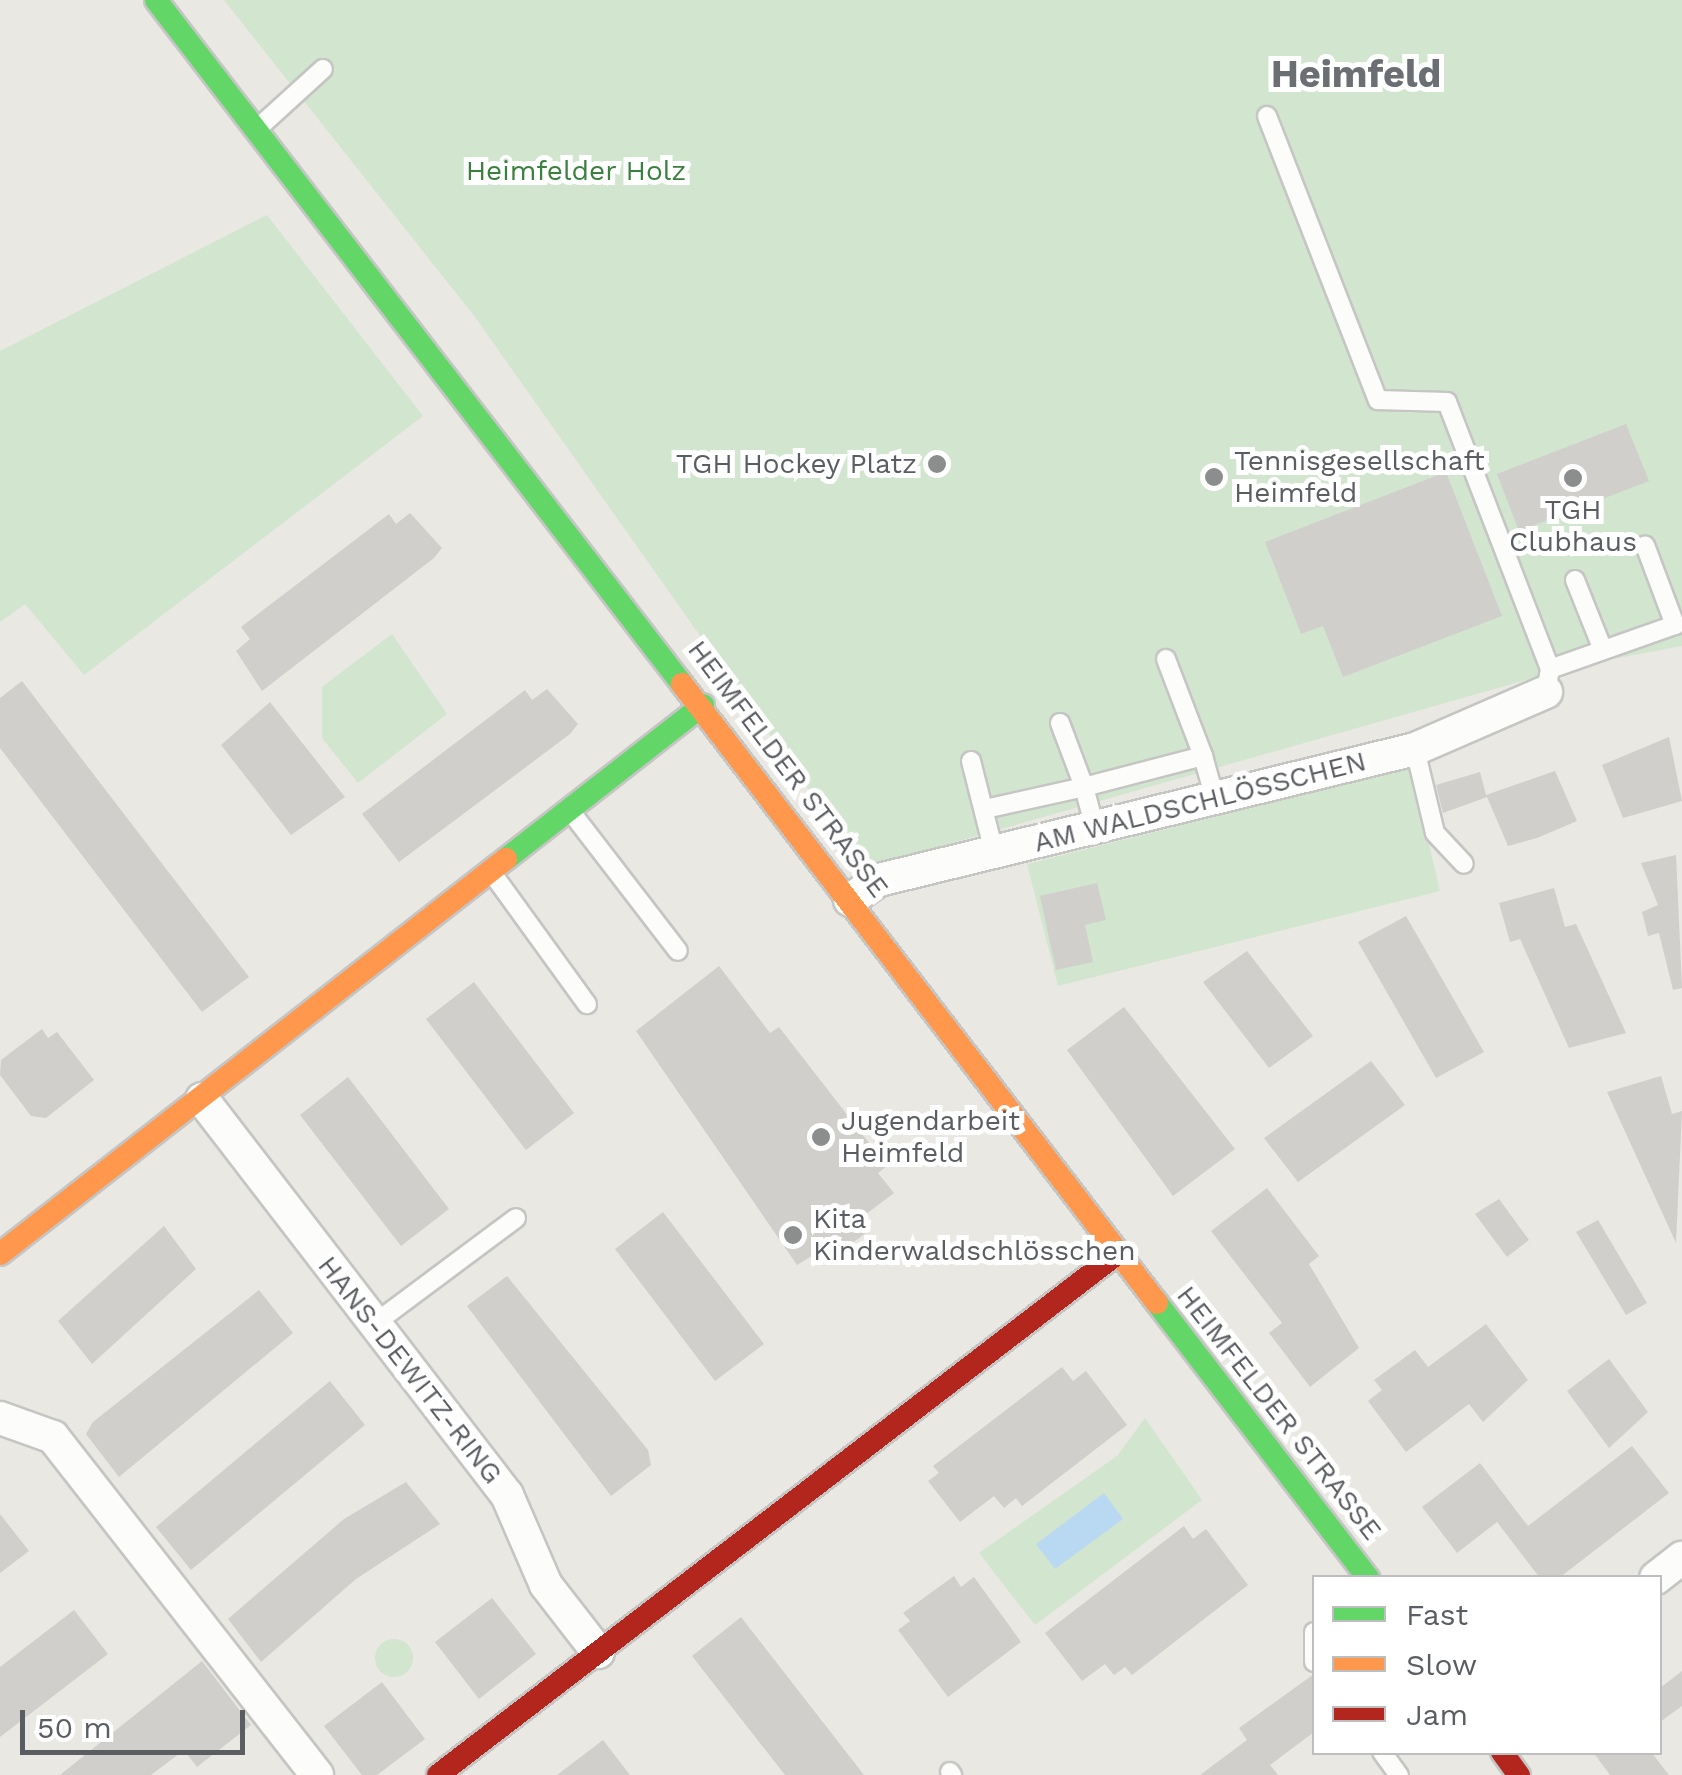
<!DOCTYPE html>
<meta charset="utf-8">
<style>
body{margin:0}
#map{position:relative;width:1682px;height:1775px;overflow:hidden;background:#e9e8e3;font-family:"Work Sans",sans-serif}
div>[style]{position:absolute}
.green>*{inset:0;background:#d2e5cf}
.round{border-radius:50%}
.water>*{inset:0;background:#b9d9f2}
.building>*{inset:0;background:#d0cfcc}
.roads{filter:drop-shadow(2px 0 #c5c5c4) drop-shadow(-2px 0 #c5c5c4) drop-shadow(0 2px #c5c5c4) drop-shadow(0 -2px #c5c5c4)}
.lane>*{height:18px;margin:-9px;padding:0 9px;transform-origin:9px;border-radius:9px;background:#fcfcfb}
.street>*{height:32px;margin:-16px;padding:0 16px;transform-origin:16px;border-radius:16px;background:#fcfcfb}
.fast>*{height:22px;margin:-11px;padding:0 11px;transform-origin:11px;border-radius:11px;background:#63d668}
.slow>*{height:22px;margin:-11px;padding:0 11px;transform-origin:11px;border-radius:11px;background:#ff974d}
.jam>*{height:22px;margin:-11px;padding:0 11px;transform-origin:11px;border-radius:11px;background:#b3261e}
.dots>*{width:28px;height:28px;translate:-50% -50%;box-sizing:border-box;border:5px solid #fff;border-radius:50%}
span{translate:-50% -50%;white-space:nowrap;text-align:center;line-height:1.15;-webkit-text-stroke:10px #fff;paint-order:stroke}
.park-label{font-size:28px;color:#3a803e}
.poi-label{font-size:28px;color:#5a5d61}
.left{translate:0 -50%;text-align:left}
.right{translate:-100% -50%;text-align:right}
.street-label{font-size:28px;color:#5a5d61}
.district-label{font-size:38px;color:#6b6f73;font-weight:700}
.legend{position:absolute;left:1312px;top:1575px;width:350px;height:180px;box-sizing:border-box;background:#fff;border:2px solid #bdbec0;margin:0;padding:12px 18px;list-style:none;font-size:30px;color:#5a5d61}
.legend li{display:flex;align-items:center;gap:20px;height:50px}
.legend b{width:50px;border:2px solid #bdbec0}
.scale{position:absolute;left:20px;top:1710px;width:225px;height:45px;box-sizing:border-box;border:5px solid #5a5d61;border-top:0;padding-left:12px;font-size:30px;line-height:35px;white-space:nowrap;color:#5a5d61;-webkit-text-stroke:8px #fff;paint-order:stroke}
</style>
<div id="map">
<div class="green">
<i style="clip-path:polygon(224px 0,1682px 0,1682px 646px,1575px 666px,864px 868px,475px 317px)"></i>
<i style="clip-path:polygon(267px 215px,423px 416px,84px 675px,25px 604px,0 622px,0 351px)"></i>
<i style="clip-path:polygon(392px 634px,447px 714px,358px 783px,322px 738px,322px 687px)"></i>
<i style="clip-path:polygon(1411px 768px,1440px 891px,1058px 986px,1027px 864px)"></i>
<i style="clip-path:polygon(1145px 1418px,1202px 1500px,1035px 1625px,979px 1553px,1117px 1456px)"></i>
<i class="round" style="left:375px;top:1639px;width:38px;height:38px"></i>
</div>
<div class="water">
<i style="clip-path:polygon(1104px 1493px,1123px 1519px,1055px 1569px,1036px 1544px)"></i>
</div>
<div class="building">
<i style="clip-path:polygon(1626px 424px,1649px 481px,1519px 531px,1497px 474px)"></i>
<i style="clip-path:polygon(1446px 472px,1502px 616px,1343px 677px,1323px 626px,1301px 634px,1265px 542px)"></i>
<i style="clip-path:polygon(410px 513px,442px 548px,434px 558px,262px 691px,236px 651px,250px 639px,241px 627px,389px 514px,396px 524px)"></i>
<i style="clip-path:polygon(22px 681px,249px 977px,202px 1012px,0 748px,0 698px)"></i>
<i style="clip-path:polygon(547px 689px,578px 724px,570px 734px,399px 862px,362px 814px,525px 690px,532px 700px)"></i>
<i style="clip-path:polygon(270px 702px,345px 797px,291px 835px,221px 745px)"></i>
<i style="clip-path:polygon(1669px 737px,1682px 801px,1623px 818px,1602px 765px)"></i>
<i style="clip-path:polygon(1555px 771px,1577px 821px,1537px 838px,1508px 846px,1487px 797px,1443px 813px,1436px 785px,1480px 772px,1486px 795px)"></i>
<i style="clip-path:polygon(1676px 855px,1682px 988px,1673px 990px,1659px 933px,1648px 936px,1642px 912px,1658px 905px,1641px 863px)"></i>
<i style="clip-path:polygon(1097px 883px,1106px 920px,1085px 925px,1093px 962px,1056px 970px,1040px 896px)"></i>
<i style="clip-path:polygon(1554px 888px,1565px 927px,1576px 924px,1626px 1033px,1569px 1048px,1520px 939px,1510px 942px,1499px 903px)"></i>
<i style="clip-path:polygon(1406px 916px,1484px 1052px,1436px 1078px,1358px 942px)"></i>
<i style="clip-path:polygon(1247px 951px,1313px 1036px,1269px 1068px,1203px 982px)"></i>
<i style="clip-path:polygon(719px 966px,770px 1033px,779px 1027px,887px 1166px,878px 1173px,894px 1193px,857px 1221px,866px 1233px,823px 1264px,815px 1254px,797px 1265px,636px 1031px)"></i>
<i style="clip-path:polygon(474px 982px,574px 1113px,526px 1150px,426px 1019px)"></i>
<i style="clip-path:polygon(1124px 1007px,1235px 1149px,1173px 1196px,1067px 1050px)"></i>
<i style="clip-path:polygon(42px 1029px,48px 1038px,57px 1032px,94px 1080px,46px 1118px,31px 1116px,0 1075px,1px 1060px)"></i>
<i style="clip-path:polygon(1371px 1061px,1405px 1105px,1298px 1182px,1264px 1138px)"></i>
<i style="clip-path:polygon(1661px 1076px,1672px 1114px,1682px 1111px,1676px 1243px,1607px 1092px)"></i>
<i style="clip-path:polygon(348px 1077px,449px 1209px,401px 1246px,300px 1115px)"></i>
<i style="clip-path:polygon(1267px 1188px,1319px 1256px,1309px 1264px,1359px 1348px,1310px 1387px,1269px 1333px,1282px 1323px,1211px 1231px)"></i>
<i style="clip-path:polygon(1499px 1199px,1529px 1240px,1507px 1257px,1475px 1214px)"></i>
<i style="clip-path:polygon(663px 1212px,764px 1344px,715px 1381px,615px 1249px)"></i>
<i style="clip-path:polygon(1598px 1220px,1647px 1303px,1626px 1315px,1576px 1232px)"></i>
<i style="clip-path:polygon(164px 1226px,196px 1269px,92px 1364px,58px 1321px)"></i>
<i style="clip-path:polygon(507px 1276px,648px 1450px,651px 1465px,611px 1496px,467px 1306px)"></i>
<i style="clip-path:polygon(259px 1290px,293px 1333px,119px 1477px,86px 1434px,93px 1422px)"></i>
<i style="clip-path:polygon(1486px 1324px,1528px 1380px,1483px 1422px,1469px 1404px,1406px 1452px,1368px 1401px,1382px 1390px,1374px 1380px,1415px 1350px,1428px 1367px)"></i>
<i style="clip-path:polygon(1609px 1359px,1648px 1412px,1609px 1448px,1567px 1391px)"></i>
<i style="clip-path:polygon(1062px 1367px,1073px 1381px,1086px 1371px,1127px 1425px,1022px 1506px,1016px 1498px,1004px 1508px,994px 1496px,960px 1522px,928px 1481px,939px 1473px,933px 1466px)"></i>
<i style="clip-path:polygon(330px 1381px,365px 1425px,191px 1570px,156px 1527px)"></i>
<i style="clip-path:polygon(1632px 1446px,1669px 1493px,1559px 1578px,1540px 1578px,1497px 1522px,1457px 1553px,1422px 1507px,1480px 1463px,1528px 1526px)"></i>
<i style="clip-path:polygon(406px 1482px,440px 1524px,356px 1579px,261px 1662px,228px 1619px,344px 1519px)"></i>
<i style="clip-path:polygon(0 1514px,29px 1551px,0 1573px)"></i>
<i style="clip-path:polygon(1184px 1526px,1193px 1539px,1206px 1529px,1248px 1585px,1132px 1675px,1125px 1667px,1114px 1675px,1105px 1664px,1082px 1681px,1045px 1633px)"></i>
<i style="clip-path:polygon(954px 1576px,961px 1587px,974px 1577px,1021px 1642px,948px 1697px,898px 1630px,910px 1621px,903px 1613px)"></i>
<i style="clip-path:polygon(492px 1598px,536px 1654px,479px 1699px,435px 1642px)"></i>
<i style="clip-path:polygon(74px 1610px,108px 1654px,0 1737px,0 1667px)"></i>
<i style="clip-path:polygon(741px 1617px,755px 1635px,864px 1775px,785px 1775px,692px 1656px)"></i>
<i style="clip-path:polygon(202px 1661px,251px 1725px,197px 1767px,184px 1750px,151px 1775px,60px 1775px)"></i>
<i style="clip-path:polygon(1682px 1671px,1682px 1706px,1660px 1722px,1660px 1688px)"></i>
<i style="clip-path:polygon(1314px 1674px,1314px 1732px,1270px 1765px,1278px 1775px,1200px 1775px,1247px 1740px,1239px 1728px)"></i>
<i style="clip-path:polygon(382px 1682px,425px 1739px,377px 1775px,362px 1775px,324px 1726px)"></i>
<i style="clip-path:polygon(603px 1740px,630px 1775px,557px 1775px)"></i>
<i style="clip-path:polygon(1593px 1752px,1651px 1752px,1669px 1775px,1610px 1775px)"></i>
</div>
<div class="roads">
<div class="lane">
<i style="left:1267px;top:116px;width:305px;rotate:68.7deg"></i>
<i style="left:1378px;top:400px;width:69px;rotate:1.7deg"></i>
<i style="left:1447px;top:402px;width:286px;rotate:68.9deg"></i>
<i style="left:1550px;top:669px;width:23px;rotate:100deg"></i>
<i style="left:257px;top:129px;width:89px;rotate:-42.3deg"></i>
<i style="left:1575px;top:580px;width:75px;rotate:68.2deg"></i>
<i style="left:1166px;top:659px;width:104px;rotate:69.1deg"></i>
<i style="left:1550px;top:669px;width:133px;rotate:-19.4deg"></i>
<i style="left:1675px;top:625px;width:85px;rotate:-110.6deg"></i>
<i style="left:1060px;top:723px;width:68px;rotate:69.4deg"></i>
<i style="left:1084px;top:787px;width:123px;rotate:-14.6deg"></i>
<i style="left:1203px;top:756px;width:45px;rotate:74.4deg"></i>
<i style="left:1415px;top:749px;width:86px;rotate:76.6deg"></i>
<i style="left:1435px;top:833px;width:42px;rotate:46.9deg"></i>
<i style="left:971px;top:761px;width:94px;rotate:75.8deg"></i>
<i style="left:985px;top:809px;width:101px;rotate:-12.5deg"></i>
<i style="left:1084px;top:787px;width:42px;rotate:75deg"></i>
<i style="left:571px;top:812px;width:175px;rotate:52.4deg"></i>
<i style="left:492px;top:873px;width:162px;rotate:54.1deg"></i>
<i style="left:374px;top:1324px;width:177px;rotate:-36.7deg"></i>
<i style="left:1314px;top:1632px;width:30px;rotate:90deg"></i>
<i style="left:1382px;top:1752px;width:29px;rotate:54deg"></i>
<i style="left:950px;top:1772px;width:4px;rotate:56deg"></i>
</div>
<div class="street">
<i style="left:850px;top:900px;width:35px;rotate:-35deg"></i>
<i style="left:879px;top:880px;width:552px;rotate:-13.73deg"></i>
<i style="left:1415px;top:749px;width:143px;rotate:-23.5deg"></i>
<i style="left:202px;top:1099px;width:500px;rotate:52.4deg"></i>
<i style="left:507px;top:1495px;width:98px;rotate:66.6deg"></i>
<i style="left:546px;top:1585px;width:85px;rotate:52.2deg"></i>
<i style="left:0;top:1418px;width:56px;rotate:19.7deg"></i>
<i style="left:53px;top:1437px;width:429px;rotate:52deg"></i>
<i style="left:1656px;top:1578px;width:33px;rotate:-38deg"></i>
</div>
<div class="fast">
<i style="left:156px;top:0;width:863px;rotate:52.44deg"></i>
<i style="left:506px;top:859px;width:250px;rotate:-38deg"></i>
<i style="left:1157px;top:1303px;width:347px;rotate:52.5deg"></i>
</div>
<div class="slow">
<i style="left:682px;top:684px;width:780px;rotate:52.5deg"></i>
<i style="left:0;top:1254px;width:642px;rotate:-37.98deg"></i>
</div>
<div class="jam">
<i style="left:1502px;top:1752px;width:29px;rotate:54deg"></i>
<i style="left:438px;top:1775px;width:856px;rotate:-37.5deg"></i>
</div>
</div>
<div class="dots">
<i style="left:937px;top:464px;background:#8c8e8e"></i>
<i style="left:1214px;top:477px;background:#8c8e8e"></i>
<i style="left:1573px;top:478px;background:#8c8e8e"></i>
<i style="left:821px;top:1137px;background:#8c8e8e"></i>
<i style="left:793px;top:1235px;background:#8c8e8e"></i>
</div>
<div class="park-label">
<span style="left:576px;top:171px">Heimfelder Holz</span>
</div>
<div class="poi-label">
<span class="left" style="left:1234px;top:477px">Tennisgesellschaft<br>Heimfeld</span>
<span class="right" style="left:917px;top:464px">TGH Hockey Platz</span>
<span style="left:1573px;top:526px">TGH<br>Clubhaus</span>
<span class="left" style="left:841px;top:1137px">Jugendarbeit<br>Heimfeld</span>
<span class="left" style="left:813px;top:1235px">Kita<br>Kinderwaldschlösschen</span>
</div>
<div class="street-label">
<span style="left:788px;top:769px;rotate:53deg">HEIMFELDER STRASSE</span>
<span style="left:1200px;top:802px;rotate:-14deg">AM WALDSCHLÖSSCHEN</span>
<span style="left:410px;top:1370px;rotate:52deg">HANS-DEWITZ-RING</span>
<span style="left:1279px;top:1413px;rotate:52deg">HEIMFELDER STRASSE</span>
</div>
<div class="district-label">
<span style="left:1356px;top:75px">Heimfeld</span>
</div>
<ul class="legend">
<li><b style="height:12px;background:#63d668"></b>Fast</li>
<li><b style="height:12px;background:#ff974d"></b>Slow</li>
<li><b style="height:12px;background:#b3261e"></b>Jam</li>
</ul>
<div class="scale">50 m</div>
</div>
